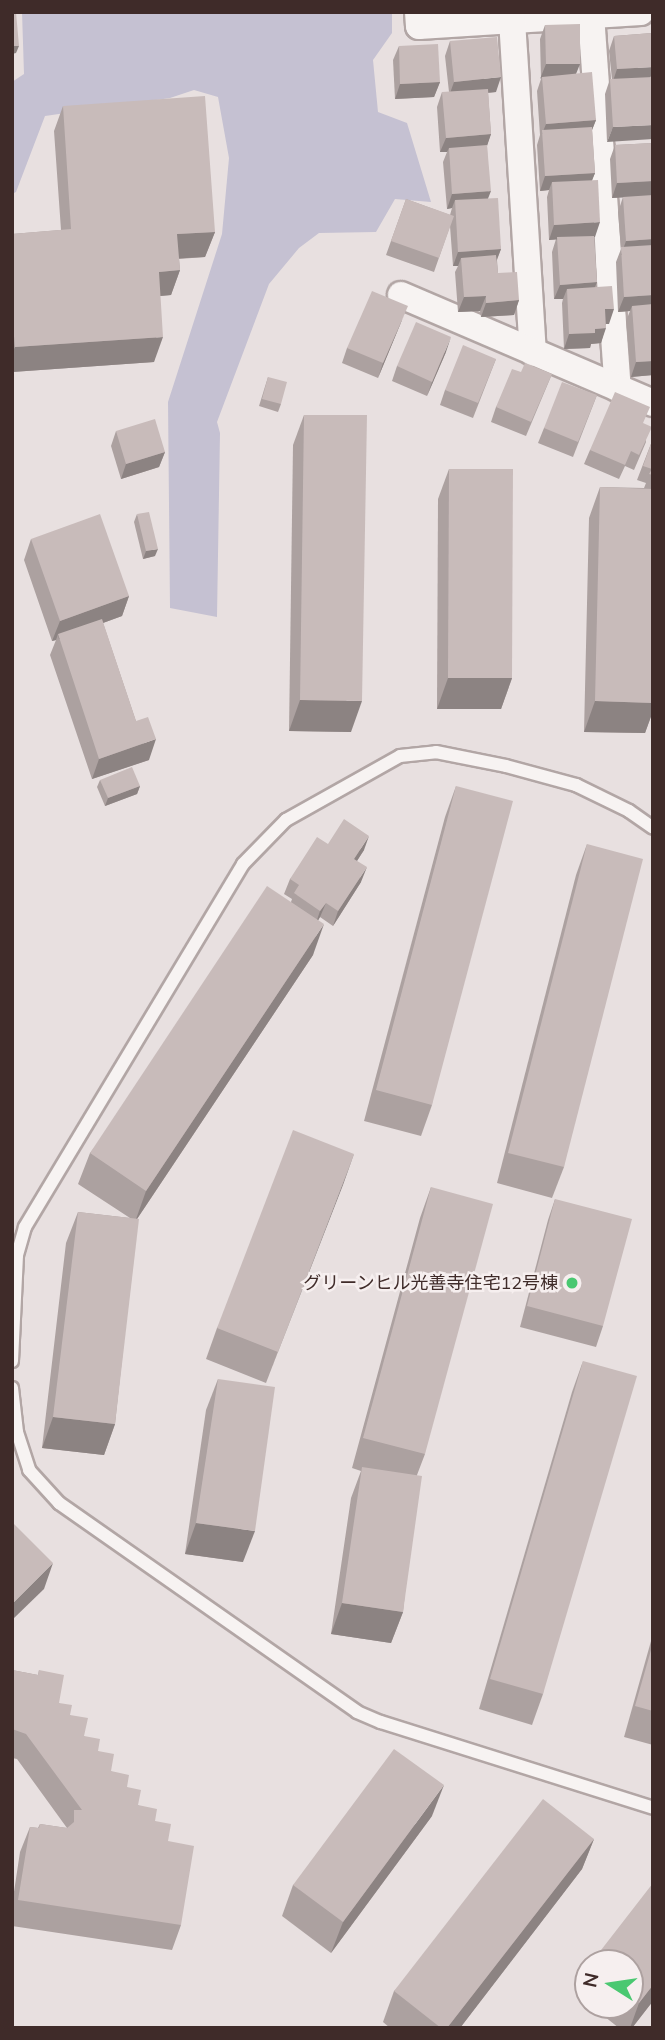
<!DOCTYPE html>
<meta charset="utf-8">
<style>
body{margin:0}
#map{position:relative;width:665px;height:2040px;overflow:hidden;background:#e8e0e0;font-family:Mulish,"Noto Sans JP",sans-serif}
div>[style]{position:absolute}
.green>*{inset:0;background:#c5c1d2}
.roads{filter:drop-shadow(2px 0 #b2a6a5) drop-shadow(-2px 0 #b2a6a5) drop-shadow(0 2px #b2a6a5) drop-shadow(0 -2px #b2a6a5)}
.service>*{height:12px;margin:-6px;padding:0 6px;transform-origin:6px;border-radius:6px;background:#f7f3f2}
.minor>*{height:26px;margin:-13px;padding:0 13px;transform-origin:13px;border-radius:13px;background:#f7f3f2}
.wall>*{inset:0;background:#aca1a0}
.shaded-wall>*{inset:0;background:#8c8382}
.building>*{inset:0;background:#c8bbba}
.dots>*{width:19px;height:19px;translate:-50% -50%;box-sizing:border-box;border:4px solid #f6efef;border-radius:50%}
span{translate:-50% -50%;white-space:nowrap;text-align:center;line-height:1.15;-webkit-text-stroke:5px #f6efef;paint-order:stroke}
.poi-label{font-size:18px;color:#3f2b29}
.right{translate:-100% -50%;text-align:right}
.frame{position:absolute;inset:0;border:14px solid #3f2b29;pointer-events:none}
.north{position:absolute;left:574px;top:1949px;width:70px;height:70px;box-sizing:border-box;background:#f6efef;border:2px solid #ada1a0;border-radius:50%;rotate:282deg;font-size:19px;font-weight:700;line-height:28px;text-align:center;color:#3f2b29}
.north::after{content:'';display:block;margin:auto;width:24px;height:32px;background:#4ac871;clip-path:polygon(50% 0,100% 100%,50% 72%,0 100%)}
</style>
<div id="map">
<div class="green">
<i style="clip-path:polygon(22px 12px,392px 12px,392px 33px,373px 60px,378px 112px,407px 123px,431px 202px,395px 199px,376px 232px,319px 233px,299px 248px,269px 284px,217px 422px,220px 433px,217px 617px,170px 608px,168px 402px,222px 234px,229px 158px,218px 97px,194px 90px,170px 98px,45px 116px,16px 192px,12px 194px,12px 82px,24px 74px)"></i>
</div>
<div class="roads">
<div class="service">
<i style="left:12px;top:1361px;width:106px;rotate:-87.3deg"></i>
<i style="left:17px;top:1255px;width:29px;rotate:-74deg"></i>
<i style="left:25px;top:1227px;width:423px;rotate:-59deg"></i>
<i style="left:243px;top:864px;width:62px;rotate:-45.7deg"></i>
<i style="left:286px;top:820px;width:131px;rotate:-29.3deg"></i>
<i style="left:400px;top:756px;width:36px;rotate:-6deg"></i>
<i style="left:436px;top:752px;width:71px;rotate:11.3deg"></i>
<i style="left:506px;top:766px;width:73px;rotate:15.2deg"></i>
<i style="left:576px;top:785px;width:59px;rotate:26.1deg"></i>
<i style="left:629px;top:811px;width:29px;rotate:35deg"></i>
<i style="left:12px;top:1388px;width:44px;rotate:83.5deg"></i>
<i style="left:17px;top:1432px;width:40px;rotate:72deg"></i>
<i style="left:29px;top:1470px;width:45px;rotate:47.7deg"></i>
<i style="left:59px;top:1503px;width:364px;rotate:35deg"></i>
<i style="left:357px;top:1712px;width:26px;rotate:23deg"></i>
<i style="left:381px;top:1722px;width:285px;rotate:17.5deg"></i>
</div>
<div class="minor">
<i style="left:418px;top:12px;width:14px;rotate:86deg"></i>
<i style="left:419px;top:26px;width:222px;rotate:-3.6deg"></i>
<i style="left:591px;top:15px;width:374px;rotate:85.9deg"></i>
<i style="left:512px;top:20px;width:333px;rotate:86.4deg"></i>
<i style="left:401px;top:295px;width:274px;rotate:23.2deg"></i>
</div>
</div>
<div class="wall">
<i style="clip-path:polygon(545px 25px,576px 74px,596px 120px,592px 130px,595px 173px,592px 180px,597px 282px,595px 287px,609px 324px,606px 324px,601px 343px,591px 344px,590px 348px,564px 349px,562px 303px,563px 299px,554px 299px,552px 252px,556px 239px,549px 240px,547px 197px,549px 190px,540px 191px,537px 145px,540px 135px,537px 91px,541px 79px,540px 39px)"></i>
<i style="clip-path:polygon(652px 33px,607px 142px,605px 94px,610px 79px,612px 79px,609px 51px,614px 36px)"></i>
<i style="clip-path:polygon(450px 41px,496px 92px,488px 93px,491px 134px,487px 145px,488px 198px,501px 249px,497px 260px,498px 273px,519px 300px,514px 315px,481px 317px,480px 311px,458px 312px,455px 272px,458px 266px,453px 266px,450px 226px,434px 272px,386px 255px,406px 199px,450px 215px,452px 208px,447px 209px,443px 162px,447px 152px,440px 152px,437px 107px,442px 92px,449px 92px,445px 56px)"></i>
<i style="clip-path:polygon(399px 46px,440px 82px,434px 97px,395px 99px,393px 60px)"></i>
<i style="clip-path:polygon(63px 106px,215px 232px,205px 257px,179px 259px,180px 270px,171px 295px,160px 296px,154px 362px,12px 372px,12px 234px,61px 230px,54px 131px)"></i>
<i style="clip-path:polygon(653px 143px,653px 375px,631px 377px,626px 321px,630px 311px,618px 312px,616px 262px,621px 249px,618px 212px,623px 197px,612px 198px,610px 159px,615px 145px)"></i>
<i style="clip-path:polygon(402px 320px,378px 378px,342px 363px,347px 348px)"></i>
<i style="clip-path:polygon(446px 352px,427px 396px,392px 381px,397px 366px)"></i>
<i style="clip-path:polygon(496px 359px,473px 418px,440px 405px,445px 390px)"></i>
<i style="clip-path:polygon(521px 372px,552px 374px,526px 436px,491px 422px,496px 407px)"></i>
<i style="clip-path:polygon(268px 377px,281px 404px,278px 412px,259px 406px)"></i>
<i style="clip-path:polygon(597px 395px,573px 457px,538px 443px,544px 428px)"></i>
<i style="clip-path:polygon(304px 415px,351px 732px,289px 731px,293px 445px)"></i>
<i style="clip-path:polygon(643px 424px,646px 442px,634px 470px,625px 466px,619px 479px,584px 464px,590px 450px)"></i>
<i style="clip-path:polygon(116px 431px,165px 452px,159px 467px,121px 479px,111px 446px)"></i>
<i style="clip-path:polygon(652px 441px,653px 441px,653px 711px,645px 733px,584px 732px,589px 518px,600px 487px,644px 488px,646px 483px,637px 480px)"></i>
<i style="clip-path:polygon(449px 469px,512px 678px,501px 709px,437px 709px,438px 499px)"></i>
<i style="clip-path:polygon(137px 514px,155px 556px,143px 559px,134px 522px)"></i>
<i style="clip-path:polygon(31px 539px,129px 596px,122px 616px,103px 623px,149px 760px,92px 779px,50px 655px,56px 640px,52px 641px,24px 560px)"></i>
<i style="clip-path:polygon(100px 780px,140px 786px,137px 794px,105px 806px,97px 787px)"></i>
<i style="clip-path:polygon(456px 786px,432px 1105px,421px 1136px,364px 1121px,445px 817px)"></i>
<i style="clip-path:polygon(328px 844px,364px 850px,357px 861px,361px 882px,333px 926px,320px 917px,318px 920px,313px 955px,137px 1219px,115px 1424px,104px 1455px,42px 1448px,66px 1243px,78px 1212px,130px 1218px,78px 1184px,90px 1153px,291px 902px,292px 899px,284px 894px,290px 879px)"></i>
<i style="clip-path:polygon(587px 844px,564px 1167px,552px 1198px,497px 1183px,576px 875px)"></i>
<i style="clip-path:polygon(354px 1154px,266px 1383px,206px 1359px,217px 1328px)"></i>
<i style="clip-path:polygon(431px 1187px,425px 1454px,417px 1475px,403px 1612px,391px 1643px,331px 1634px,351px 1498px,361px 1471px,352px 1468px,420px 1218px)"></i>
<i style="clip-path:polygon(555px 1199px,603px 1326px,596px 1347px,520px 1327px,548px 1220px)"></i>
<i style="clip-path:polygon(583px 1361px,543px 1694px,532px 1725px,479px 1709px,572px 1392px)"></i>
<i style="clip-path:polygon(218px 1379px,243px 1562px,185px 1554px,206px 1410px)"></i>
<i style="clip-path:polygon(653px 1634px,653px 1745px,624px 1737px)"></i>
<i style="clip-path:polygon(12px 1670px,38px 1675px,39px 1670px,59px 1703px,70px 1715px,84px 1736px,98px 1751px,111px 1771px,127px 1787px,138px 1805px,155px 1821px,168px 1841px,181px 1925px,172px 1950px,12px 1926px,12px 1905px,20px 1852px,30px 1827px,38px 1828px,40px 1824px,67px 1828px,17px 1759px,12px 1758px)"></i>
<i style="clip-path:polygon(432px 1816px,331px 1953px,282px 1916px,293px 1885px)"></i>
<i style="clip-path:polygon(594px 1839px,582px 1869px,460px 2028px,390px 2028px,383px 2022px,394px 1991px)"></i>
<i style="clip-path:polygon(653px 1883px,653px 2001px,632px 2028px,619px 2028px,590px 2005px,630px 2005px,630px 1963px)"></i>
<i style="clip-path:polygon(588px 1968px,588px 2003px,578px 1996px)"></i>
</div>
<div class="shaded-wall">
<i style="clip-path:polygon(12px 46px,19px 46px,16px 53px,12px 54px)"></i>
<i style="clip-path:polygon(546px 64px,580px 64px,574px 79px,542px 77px,540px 79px)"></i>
<i style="clip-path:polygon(653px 67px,653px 71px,649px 81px,612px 84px,617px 69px)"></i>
<i style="clip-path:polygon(501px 77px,496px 92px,449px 96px,454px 82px)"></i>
<i style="clip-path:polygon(440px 82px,434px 97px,395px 99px,400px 84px)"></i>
<i style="clip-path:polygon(596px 120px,590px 135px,542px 134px,546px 124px)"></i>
<i style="clip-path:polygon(653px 125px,653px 139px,607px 142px,613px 127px)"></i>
<i style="clip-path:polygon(491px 134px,486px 149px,449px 148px,447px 152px,440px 152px,446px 138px)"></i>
<i style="clip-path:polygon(595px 173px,589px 188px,552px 182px,549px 190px,540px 191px,545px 176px)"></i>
<i style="clip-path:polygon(653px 181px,653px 196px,612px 198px,617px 183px)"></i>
<i style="clip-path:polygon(491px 191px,485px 206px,455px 200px,452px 208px,447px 209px,452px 194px)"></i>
<i style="clip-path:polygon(600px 222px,595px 237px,549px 240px,554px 225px)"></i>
<i style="clip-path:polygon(215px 232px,205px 257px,168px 259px,177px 234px)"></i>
<i style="clip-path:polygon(653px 239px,653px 253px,621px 255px,626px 241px)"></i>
<i style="clip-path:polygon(501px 249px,495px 264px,461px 258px,458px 266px,453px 266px,458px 252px)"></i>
<i style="clip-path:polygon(180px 270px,171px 295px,149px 297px,159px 272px)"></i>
<i style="clip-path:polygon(597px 282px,591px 297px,567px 289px,563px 299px,554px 299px,560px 285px)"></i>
<i style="clip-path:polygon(653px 295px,653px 310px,632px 306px,630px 311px,618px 312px,624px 297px)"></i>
<i style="clip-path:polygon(486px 296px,480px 311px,458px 312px,464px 297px)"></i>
<i style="clip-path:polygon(519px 300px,514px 315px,481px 317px,486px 303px)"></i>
<i style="clip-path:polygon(408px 306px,402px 320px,378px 378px,383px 363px)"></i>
<i style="clip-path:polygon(605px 309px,614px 309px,609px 324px,600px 324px)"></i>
<i style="clip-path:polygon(606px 328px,601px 343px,591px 344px,590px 348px,564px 349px,569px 334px,595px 329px)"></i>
<i style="clip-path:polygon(163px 337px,154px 362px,12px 372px,12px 353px,15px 347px)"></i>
<i style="clip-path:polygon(451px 337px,446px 352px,427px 396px,432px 382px)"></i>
<i style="clip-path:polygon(653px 361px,653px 375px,631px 377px,636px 362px)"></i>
<i style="clip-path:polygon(165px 452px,159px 467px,121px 479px,126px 464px)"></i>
<i style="clip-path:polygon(158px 549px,155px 556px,143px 559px,146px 551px)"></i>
<i style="clip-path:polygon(129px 596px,122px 616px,59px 639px,58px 634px,56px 640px,52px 641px,60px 621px)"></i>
<i style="clip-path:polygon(448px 678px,512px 678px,501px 709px,437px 709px)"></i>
<i style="clip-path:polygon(300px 700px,362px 701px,351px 732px,289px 731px)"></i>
<i style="clip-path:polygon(595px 701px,653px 703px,653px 711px,645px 733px,584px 732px)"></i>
<i style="clip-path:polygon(156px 739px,149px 760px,92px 779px,99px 759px)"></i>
<i style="clip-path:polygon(140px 786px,137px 794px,105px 806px,108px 798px)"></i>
<i style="clip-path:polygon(369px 836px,364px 850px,349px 873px,354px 859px)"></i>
<i style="clip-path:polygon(367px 867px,361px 882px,333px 926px,338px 911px)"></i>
<i style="clip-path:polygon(326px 903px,320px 917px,315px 926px,320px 911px)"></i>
<i style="clip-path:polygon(324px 924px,313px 955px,135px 1222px,146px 1191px)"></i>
<i style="clip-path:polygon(354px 1154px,343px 1185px,266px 1383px,278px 1352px)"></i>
<i style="clip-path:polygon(53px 1417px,115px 1424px,104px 1455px,42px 1448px)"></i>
<i style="clip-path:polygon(196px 1523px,255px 1531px,243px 1562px,185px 1554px)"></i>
<i style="clip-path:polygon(53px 1563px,44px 1589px,12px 1620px,12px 1604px)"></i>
<i style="clip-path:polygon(342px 1603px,403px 1612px,391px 1643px,331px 1634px)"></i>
<i style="clip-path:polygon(444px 1785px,432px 1816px,331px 1953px,343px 1922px)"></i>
<i style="clip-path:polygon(594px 1839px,582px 1869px,460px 2028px,447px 2028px)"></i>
<i style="clip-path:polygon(653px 1985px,653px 2001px,632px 2028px,630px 2028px,639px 2003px)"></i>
</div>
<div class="building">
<i style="clip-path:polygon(12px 12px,16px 12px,19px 46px,12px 46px)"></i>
<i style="clip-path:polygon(580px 24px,580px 64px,546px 64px,545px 25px)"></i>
<i style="clip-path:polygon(652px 33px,653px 67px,617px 69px,614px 36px)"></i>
<i style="clip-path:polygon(497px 37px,501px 77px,454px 82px,450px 41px)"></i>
<i style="clip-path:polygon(438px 44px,440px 82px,400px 84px,399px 46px)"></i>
<i style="clip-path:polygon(592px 72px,596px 120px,546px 124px,542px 77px)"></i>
<i style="clip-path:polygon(653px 77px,653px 125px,613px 127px,610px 79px)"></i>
<i style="clip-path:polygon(488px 89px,491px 134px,446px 138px,442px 92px)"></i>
<i style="clip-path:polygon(205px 96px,215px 232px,177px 234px,180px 270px,159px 272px,163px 337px,15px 347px,12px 314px,12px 234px,71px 229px,63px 106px)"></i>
<i style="clip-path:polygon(592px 127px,595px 173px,545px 176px,542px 130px)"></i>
<i style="clip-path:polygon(653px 143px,653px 181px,617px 183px,615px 145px)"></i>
<i style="clip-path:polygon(487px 145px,491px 191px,452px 194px,449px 148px)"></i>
<i style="clip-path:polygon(598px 180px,600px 222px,554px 225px,552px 182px)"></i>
<i style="clip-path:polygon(653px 195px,653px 239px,626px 241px,623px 197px)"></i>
<i style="clip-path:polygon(498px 198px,501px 249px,458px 252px,455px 200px)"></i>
<i style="clip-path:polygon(406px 199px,454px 216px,439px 258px,391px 241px)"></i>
<i style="clip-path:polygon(594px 236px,597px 282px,560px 285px,557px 237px)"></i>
<i style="clip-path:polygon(653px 245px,653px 295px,624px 297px,621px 247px)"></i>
<i style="clip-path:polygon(496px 255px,498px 273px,517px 272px,519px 300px,486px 303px,486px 296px,464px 297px,461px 258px)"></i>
<i style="clip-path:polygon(612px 286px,614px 309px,605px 309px,606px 328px,595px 329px,595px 333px,569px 334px,567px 289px)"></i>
<i style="clip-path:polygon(372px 291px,408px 306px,383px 363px,347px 348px)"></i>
<i style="clip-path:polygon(653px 304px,653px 361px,636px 362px,632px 306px)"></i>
<i style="clip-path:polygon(416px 322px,451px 337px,432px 382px,397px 366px)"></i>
<i style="clip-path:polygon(463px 345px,496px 359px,478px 403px,445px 390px)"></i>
<i style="clip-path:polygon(525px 363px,552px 374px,531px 422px,496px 407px,512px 369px,521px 372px)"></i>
<i style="clip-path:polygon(268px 377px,287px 382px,281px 404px,262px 399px)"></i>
<i style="clip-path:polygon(562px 382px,597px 395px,578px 442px,544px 428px)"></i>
<i style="clip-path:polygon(615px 392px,650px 407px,643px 423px,652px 427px,639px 455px,631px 451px,625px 465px,590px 450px)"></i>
<i style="clip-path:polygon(304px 415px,367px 415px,362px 701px,300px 700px)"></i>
<i style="clip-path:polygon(155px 419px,165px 452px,126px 464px,116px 431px)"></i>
<i style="clip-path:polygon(652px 441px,653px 441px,653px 475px,649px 474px,652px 469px,643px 466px)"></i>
<i style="clip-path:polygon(449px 469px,513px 469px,512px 678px,448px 678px)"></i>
<i style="clip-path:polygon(600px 487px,653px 489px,653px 703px,595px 701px)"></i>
<i style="clip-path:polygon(149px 512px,158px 549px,146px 551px,137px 514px)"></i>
<i style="clip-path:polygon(100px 514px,129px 596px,60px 621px,31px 539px)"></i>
<i style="clip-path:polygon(102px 619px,136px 721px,148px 717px,156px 739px,99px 759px,58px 634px)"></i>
<i style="clip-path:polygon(132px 767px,140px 786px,108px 798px,100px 780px)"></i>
<i style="clip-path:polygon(456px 786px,513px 801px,432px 1105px,376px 1090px)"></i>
<i style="clip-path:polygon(344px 819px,369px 836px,354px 859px,367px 867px,338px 911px,326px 903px,320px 911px,294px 893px,299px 885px,290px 879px,317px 837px,328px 844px)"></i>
<i style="clip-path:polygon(587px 844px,643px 859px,564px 1167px,508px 1153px)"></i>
<i style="clip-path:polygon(267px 886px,324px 924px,146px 1191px,90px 1153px)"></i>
<i style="clip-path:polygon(293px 1130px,354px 1154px,278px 1352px,217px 1328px)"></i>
<i style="clip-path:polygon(431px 1187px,493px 1204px,425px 1454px,363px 1438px)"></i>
<i style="clip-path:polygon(555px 1199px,632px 1219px,603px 1326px,527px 1306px)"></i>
<i style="clip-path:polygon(78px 1212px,139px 1219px,115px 1424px,53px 1417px)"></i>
<i style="clip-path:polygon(583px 1361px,637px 1376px,543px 1694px,490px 1679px)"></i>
<i style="clip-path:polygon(218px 1379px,275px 1387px,255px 1531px,196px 1523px)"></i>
<i style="clip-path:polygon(362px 1467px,422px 1476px,403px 1612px,342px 1603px)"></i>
<i style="clip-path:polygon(12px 1522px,53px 1563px,12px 1604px)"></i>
<i style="clip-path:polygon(653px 1643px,653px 1711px,635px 1706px)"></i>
<i style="clip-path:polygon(12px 1670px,38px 1675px,39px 1670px,64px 1675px,59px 1703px,72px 1705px,70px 1715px,88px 1718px,84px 1736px,100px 1739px,98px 1751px,114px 1754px,111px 1771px,129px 1775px,127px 1787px,141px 1790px,138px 1805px,157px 1809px,155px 1821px,171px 1824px,168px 1841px,194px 1846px,181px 1925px,18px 1900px,30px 1827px,39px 1828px,40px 1824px,67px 1828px,74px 1822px,74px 1810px,82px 1810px,26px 1734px,12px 1729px)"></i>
<i style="clip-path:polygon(394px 1749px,444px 1785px,343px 1922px,293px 1885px)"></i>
<i style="clip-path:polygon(543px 1799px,594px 1839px,447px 2028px,441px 2028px,394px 1991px)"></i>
<i style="clip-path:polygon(653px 1883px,653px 1985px,639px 2003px,630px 1997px,630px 1963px,591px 1963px)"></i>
</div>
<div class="dots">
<i style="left:572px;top:1283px;background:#4ac871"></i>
</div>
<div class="poi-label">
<span class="right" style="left:558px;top:1283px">グリーンヒル光善寺住宅12号棟</span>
</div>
<div class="frame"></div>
<div class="north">N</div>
</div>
